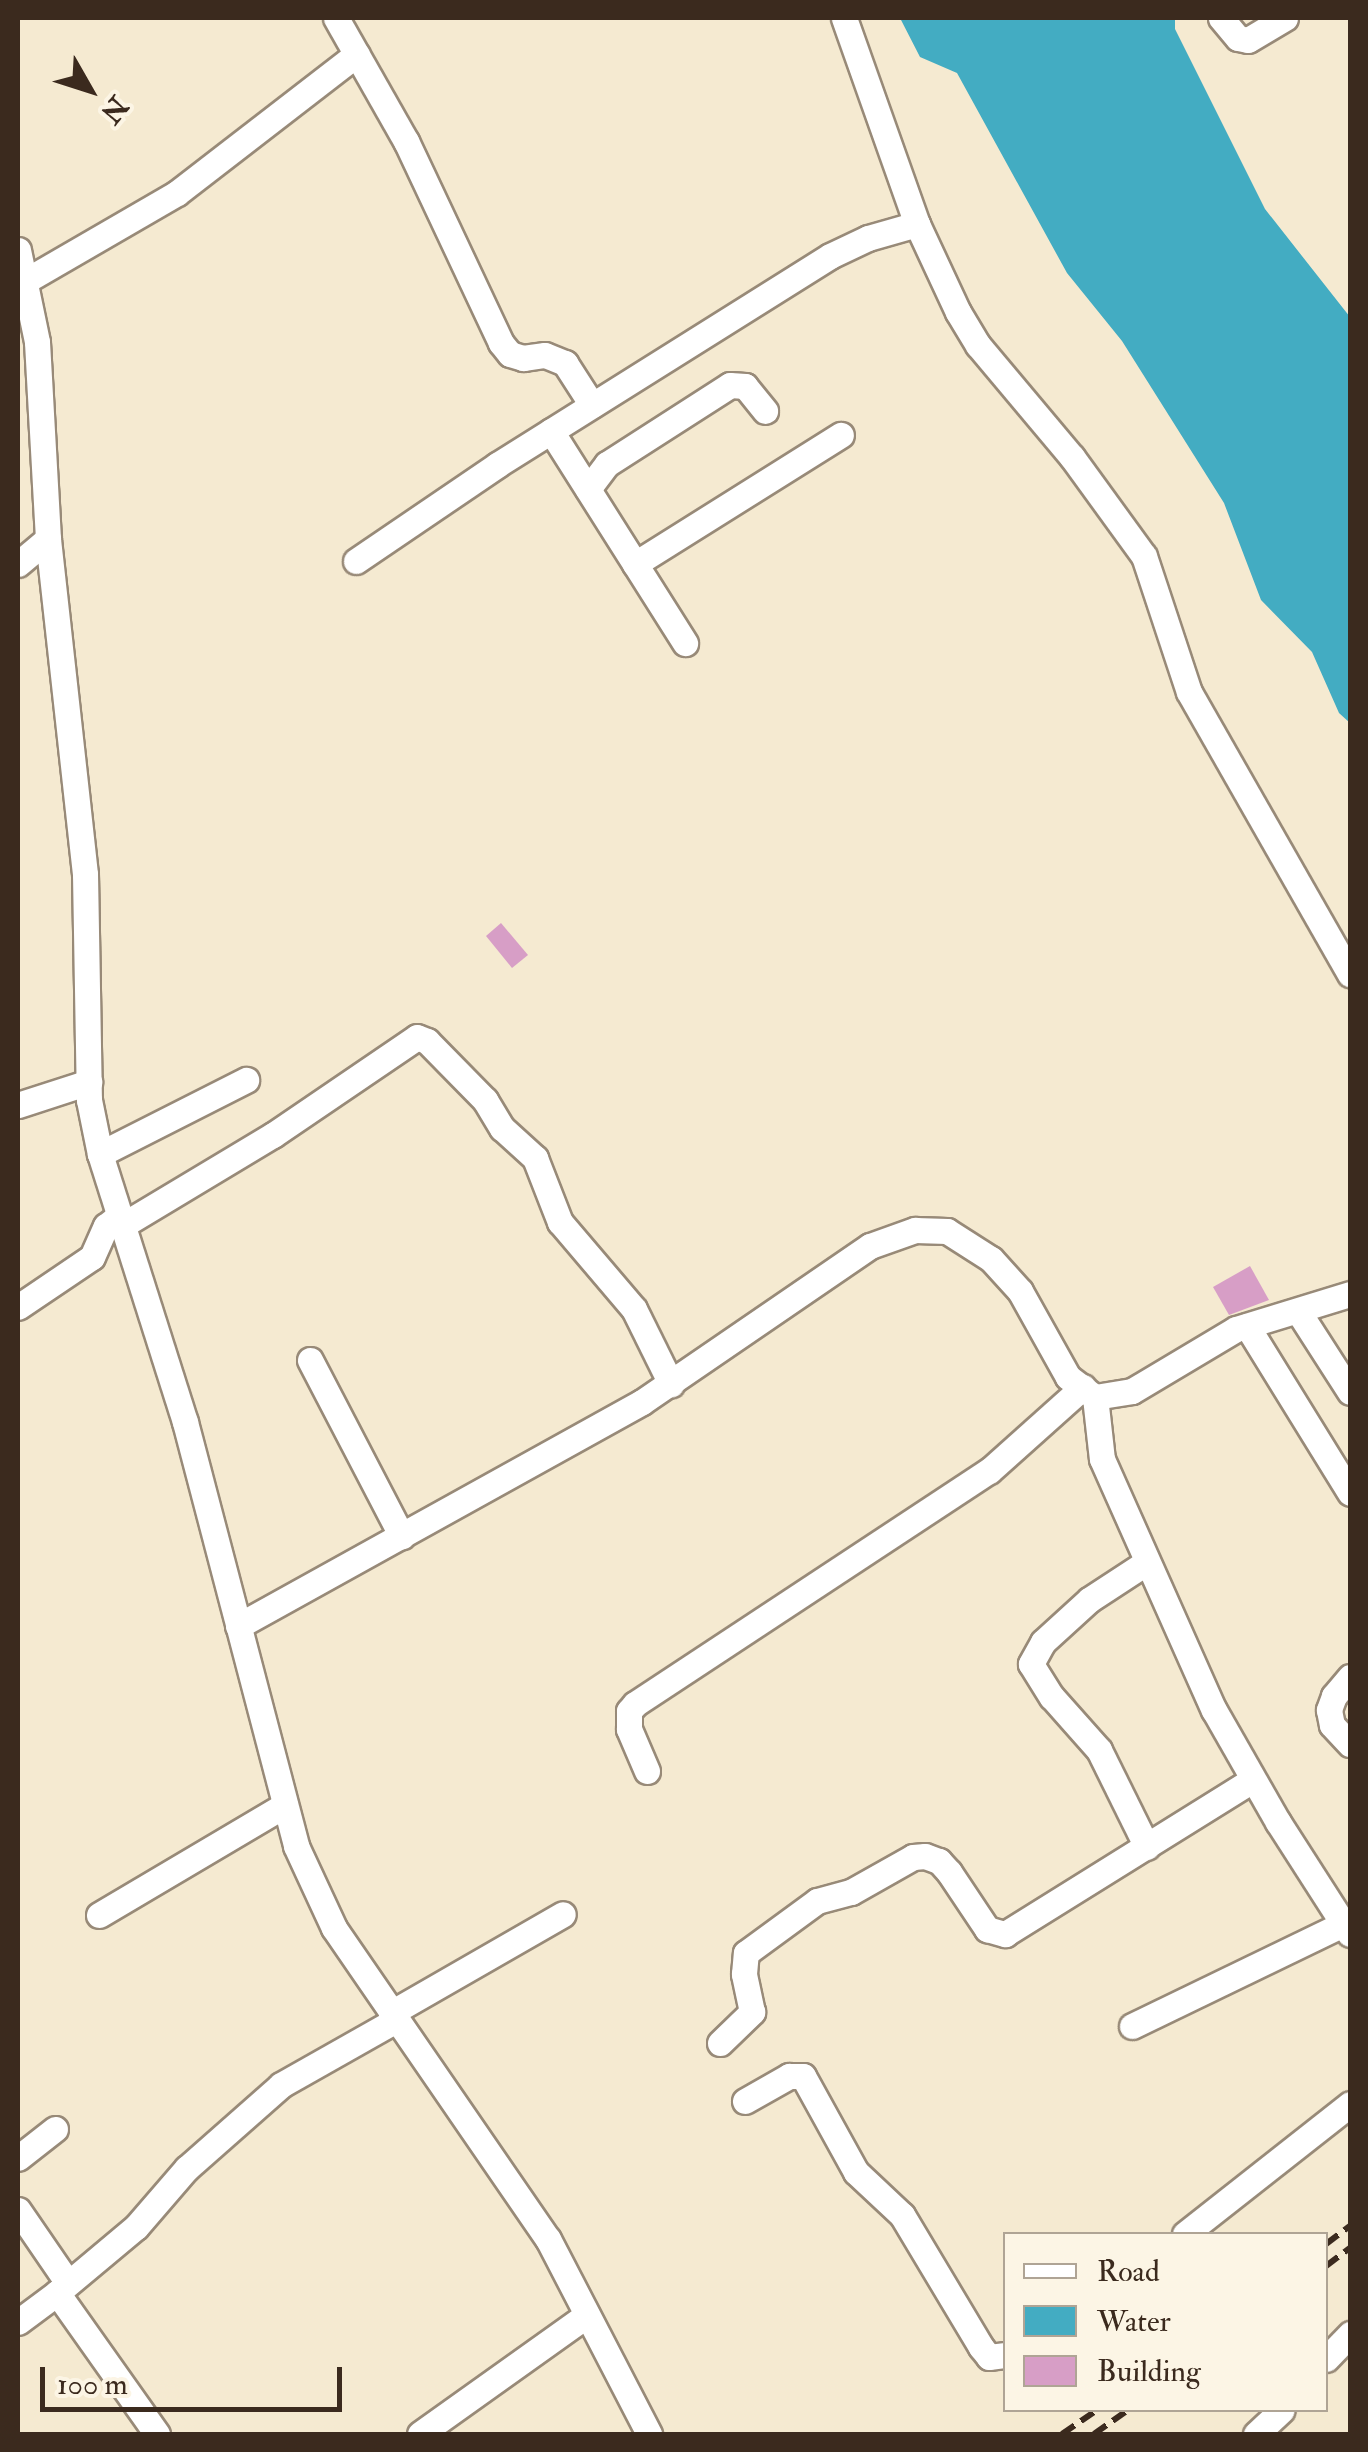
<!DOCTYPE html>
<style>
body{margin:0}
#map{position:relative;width:1368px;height:2452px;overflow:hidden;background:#f5ead1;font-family:"IM FELL Double Pica",serif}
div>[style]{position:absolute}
.water>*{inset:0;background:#43acc2}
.building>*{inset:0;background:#d79ec6}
.roads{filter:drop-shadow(2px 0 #988a78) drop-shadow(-2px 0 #988a78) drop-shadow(0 2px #988a78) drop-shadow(0 -2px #988a78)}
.minor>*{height:25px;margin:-12.5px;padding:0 12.5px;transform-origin:12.5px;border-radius:12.5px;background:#fff}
.rail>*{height:6px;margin-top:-3px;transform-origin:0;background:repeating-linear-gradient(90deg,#3b2a1e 0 15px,transparent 0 23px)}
span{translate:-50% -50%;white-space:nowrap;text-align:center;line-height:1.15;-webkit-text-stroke:8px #fcf5e5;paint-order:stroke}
.frame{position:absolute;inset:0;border:20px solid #3b2a1e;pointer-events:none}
.legend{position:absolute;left:1003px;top:2232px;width:325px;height:180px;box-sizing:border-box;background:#fcf5e5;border:2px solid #afa495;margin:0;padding:12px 18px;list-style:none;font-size:30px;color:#3b2a1e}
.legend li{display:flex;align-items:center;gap:20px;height:50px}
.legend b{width:50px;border:2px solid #afa495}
.north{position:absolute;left:40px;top:40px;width:100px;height:100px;-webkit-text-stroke:8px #fcf5e5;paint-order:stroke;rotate:129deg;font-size:28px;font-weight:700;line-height:40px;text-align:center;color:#3b2a1e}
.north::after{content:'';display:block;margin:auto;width:35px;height:45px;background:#3b2a1e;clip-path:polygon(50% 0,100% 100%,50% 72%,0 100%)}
.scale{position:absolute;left:40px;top:2367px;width:302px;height:45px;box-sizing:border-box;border:5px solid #3b2a1e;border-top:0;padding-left:12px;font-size:30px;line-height:35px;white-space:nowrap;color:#3b2a1e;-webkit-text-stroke:8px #fcf5e5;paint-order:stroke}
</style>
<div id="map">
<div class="water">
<i style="clip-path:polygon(900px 18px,1175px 18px,1175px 29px,1265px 209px,1350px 317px,1350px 723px,1339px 713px,1312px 652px,1261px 600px,1224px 503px,1122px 341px,1067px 273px,957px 73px,920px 57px)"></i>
</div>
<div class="building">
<i style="clip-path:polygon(501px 923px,528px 955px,512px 968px,486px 936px)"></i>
<i style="clip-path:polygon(1250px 1266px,1269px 1300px,1229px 1315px,1213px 1287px)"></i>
</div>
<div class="roads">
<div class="minor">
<i style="left:336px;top:18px;width:142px;rotate:60.4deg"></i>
<i style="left:406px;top:141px;width:223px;rotate:64.8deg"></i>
<i style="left:501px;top:343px;width:14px;rotate:51deg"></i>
<i style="left:510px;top:354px;width:14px;rotate:17deg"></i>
<i style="left:523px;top:358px;width:22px;rotate:-8deg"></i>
<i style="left:545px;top:355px;width:22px;rotate:22deg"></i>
<i style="left:565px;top:363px;width:50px;rotate:57.3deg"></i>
<i style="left:844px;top:18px;width:219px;rotate:70.5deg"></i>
<i style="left:917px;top:224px;width:97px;rotate:65deg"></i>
<i style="left:958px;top:312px;width:39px;rotate:59deg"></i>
<i style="left:978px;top:345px;width:146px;rotate:50deg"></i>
<i style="left:1072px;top:457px;width:122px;rotate:54deg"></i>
<i style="left:1144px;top:556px;width:143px;rotate:71.7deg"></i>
<i style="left:1189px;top:692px;width:325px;rotate:60.3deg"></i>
<i style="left:1221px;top:18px;width:26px;rotate:50deg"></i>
<i style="left:1238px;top:38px;width:10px;rotate:11deg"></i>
<i style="left:1248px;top:40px;width:43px;rotate:-30.7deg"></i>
<i style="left:18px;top:250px;width:94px;rotate:78.3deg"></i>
<i style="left:37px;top:342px;width:197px;rotate:86.8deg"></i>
<i style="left:48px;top:539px;width:337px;rotate:83.7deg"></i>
<i style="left:85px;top:874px;width:226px;rotate:89deg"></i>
<i style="left:89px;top:1100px;width:55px;rotate:78.5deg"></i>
<i style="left:100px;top:1154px;width:281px;rotate:72.4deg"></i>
<i style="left:185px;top:1422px;width:438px;rotate:75.3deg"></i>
<i style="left:296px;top:1846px;width:90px;rotate:65.1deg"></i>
<i style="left:334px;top:1928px;width:378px;rotate:55.5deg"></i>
<i style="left:548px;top:2239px;width:220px;rotate:62.6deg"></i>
<i style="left:27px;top:280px;width:173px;rotate:-30.1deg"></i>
<i style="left:177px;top:193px;width:227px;rotate:-37.7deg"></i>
<i style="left:551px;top:431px;width:251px;rotate:57.7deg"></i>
<i style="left:588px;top:489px;width:31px;rotate:-53deg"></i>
<i style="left:607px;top:464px;width:146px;rotate:-32.7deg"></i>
<i style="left:730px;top:385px;width:15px;rotate:4deg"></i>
<i style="left:745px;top:386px;width:32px;rotate:51deg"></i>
<i style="left:356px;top:561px;width:171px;rotate:-34.2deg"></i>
<i style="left:497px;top:465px;width:393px;rotate:-32.1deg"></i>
<i style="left:830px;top:256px;width:42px;rotate:-25.3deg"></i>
<i style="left:868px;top:238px;width:51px;rotate:-15.9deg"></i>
<i style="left:18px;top:564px;width:39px;rotate:-40deg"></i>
<i style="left:635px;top:564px;width:243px;rotate:-32.1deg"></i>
<i style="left:18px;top:1105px;width:75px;rotate:-17.9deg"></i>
<i style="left:100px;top:1154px;width:164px;rotate:-26.9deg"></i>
<i style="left:123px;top:1225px;width:175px;rotate:-31deg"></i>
<i style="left:273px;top:1135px;width:174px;rotate:-34.2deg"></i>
<i style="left:417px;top:1037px;width:11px;rotate:22deg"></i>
<i style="left:427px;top:1041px;width:83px;rotate:45.5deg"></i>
<i style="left:485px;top:1100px;width:33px;rotate:59deg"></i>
<i style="left:502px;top:1128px;width:45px;rotate:42.3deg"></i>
<i style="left:535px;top:1158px;width:69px;rotate:68.7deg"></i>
<i style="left:560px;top:1222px;width:114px;rotate:49.6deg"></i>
<i style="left:634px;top:1309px;width:84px;rotate:63.7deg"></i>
<i style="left:18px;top:1307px;width:89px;rotate:-34deg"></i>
<i style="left:92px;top:1257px;width:34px;rotate:-66deg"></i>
<i style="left:106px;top:1226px;width:18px;rotate:-38deg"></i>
<i style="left:1298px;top:1311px;width:96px;rotate:57.3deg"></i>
<i style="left:1247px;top:1326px;width:196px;rotate:58.3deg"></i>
<i style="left:310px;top:1360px;width:199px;rotate:62.5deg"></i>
<i style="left:1095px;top:1397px;width:62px;rotate:83.6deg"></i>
<i style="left:1102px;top:1459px;width:275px;rotate:66deg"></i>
<i style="left:1214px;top:1710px;width:129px;rotate:60.3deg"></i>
<i style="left:1278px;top:1822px;width:133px;rotate:57.3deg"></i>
<i style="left:1147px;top:1562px;width:69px;rotate:146.8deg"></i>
<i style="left:1089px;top:1600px;width:62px;rotate:137.6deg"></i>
<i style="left:1043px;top:1642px;width:25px;rotate:119deg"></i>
<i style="left:1031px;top:1664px;width:39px;rotate:58deg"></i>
<i style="left:1052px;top:1697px;width:71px;rotate:48.4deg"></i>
<i style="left:1099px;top:1750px;width:108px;rotate:63.7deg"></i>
<i style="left:238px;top:1626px;width:462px;rotate:-29deg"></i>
<i style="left:642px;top:1402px;width:276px;rotate:-34.4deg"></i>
<i style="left:870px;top:1246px;width:48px;rotate:-19.6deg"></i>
<i style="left:915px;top:1230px;width:32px;rotate:2deg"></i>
<i style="left:947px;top:1231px;width:52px;rotate:32.5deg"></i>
<i style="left:991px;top:1259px;width:43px;rotate:47.8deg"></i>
<i style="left:1020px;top:1291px;width:98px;rotate:60.8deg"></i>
<i style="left:1068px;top:1377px;width:34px;rotate:37deg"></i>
<i style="left:1095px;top:1397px;width:37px;rotate:-9deg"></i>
<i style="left:1132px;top:1391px;width:121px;rotate:-30.8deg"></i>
<i style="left:1236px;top:1329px;width:119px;rotate:-17.1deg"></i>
<i style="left:1350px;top:1677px;width:25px;rotate:130deg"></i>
<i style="left:1334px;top:1696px;width:15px;rotate:110deg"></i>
<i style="left:1329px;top:1710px;width:15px;rotate:79deg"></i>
<i style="left:1332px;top:1725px;width:26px;rotate:47deg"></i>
<i style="left:647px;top:1771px;width:46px;rotate:-113.2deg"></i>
<i style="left:629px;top:1729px;width:18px;rotate:-90deg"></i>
<i style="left:629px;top:1711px;width:9px;rotate:-49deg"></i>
<i style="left:635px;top:1704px;width:424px;rotate:-33.4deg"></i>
<i style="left:989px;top:1471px;width:126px;rotate:-41.8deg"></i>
<i style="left:99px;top:1915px;width:216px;rotate:-30.6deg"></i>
<i style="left:391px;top:2013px;width:198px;rotate:-29.9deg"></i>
<i style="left:1132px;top:2026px;width:234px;rotate:-25.8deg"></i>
<i style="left:720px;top:2043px;width:45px;rotate:-44.1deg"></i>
<i style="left:752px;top:2012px;width:39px;rotate:-102deg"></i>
<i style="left:744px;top:1974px;width:21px;rotate:-85deg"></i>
<i style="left:746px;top:1953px;width:88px;rotate:-36.2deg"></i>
<i style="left:817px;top:1901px;width:35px;rotate:-15deg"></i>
<i style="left:851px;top:1892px;width:71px;rotate:-29.4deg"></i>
<i style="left:913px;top:1857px;width:12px;rotate:-5deg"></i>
<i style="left:925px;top:1856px;width:15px;rotate:20deg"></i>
<i style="left:939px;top:1861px;width:15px;rotate:48deg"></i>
<i style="left:949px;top:1872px;width:69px;rotate:56.3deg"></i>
<i style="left:987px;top:1929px;width:19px;rotate:16deg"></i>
<i style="left:1005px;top:1934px;width:291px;rotate:-31.9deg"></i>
<i style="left:745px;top:2101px;width:51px;rotate:-29.6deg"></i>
<i style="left:789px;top:2076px;width:14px"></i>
<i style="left:803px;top:2076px;width:110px;rotate:61.1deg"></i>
<i style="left:856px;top:2172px;width:63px;rotate:43.1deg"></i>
<i style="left:902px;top:2215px;width:154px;rotate:59.1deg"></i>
<i style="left:981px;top:2347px;width:13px;rotate:51deg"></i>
<i style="left:989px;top:2357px;width:17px;rotate:-7deg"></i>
<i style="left:18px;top:2158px;width:47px;rotate:-38.1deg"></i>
<i style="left:18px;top:2210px;width:88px;rotate:55.6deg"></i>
<i style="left:1185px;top:2234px;width:210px;rotate:-38.2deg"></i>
<i style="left:18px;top:2322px;width:49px;rotate:-36.6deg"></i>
<i style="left:1326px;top:2359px;width:35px;rotate:-46deg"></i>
<i style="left:157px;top:2434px;width:173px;rotate:-125.3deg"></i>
<i style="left:57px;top:2293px;width:103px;rotate:-39.9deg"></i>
<i style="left:136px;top:2227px;width:78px;rotate:-49.2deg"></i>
<i style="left:187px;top:2168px;width:125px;rotate:-41.4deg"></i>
<i style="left:281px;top:2085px;width:132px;rotate:-29.5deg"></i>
<i style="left:420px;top:2434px;width:205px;rotate:-35.5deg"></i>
<i style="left:1256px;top:2434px;width:35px;rotate:-43deg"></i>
</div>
</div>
<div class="rail">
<i style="left:1326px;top:2244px;width:30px;rotate:-37deg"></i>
<i style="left:1326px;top:2266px;width:30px;rotate:-37deg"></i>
<i style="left:1062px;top:2434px;width:42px;rotate:-34.4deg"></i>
<i style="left:1094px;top:2434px;width:42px;rotate:-35.2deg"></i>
</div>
<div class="frame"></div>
<ul class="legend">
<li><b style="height:12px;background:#fff"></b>Road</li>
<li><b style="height:28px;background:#43acc2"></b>Water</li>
<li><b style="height:28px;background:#d79ec6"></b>Building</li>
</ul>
<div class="north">N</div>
<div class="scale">100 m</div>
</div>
